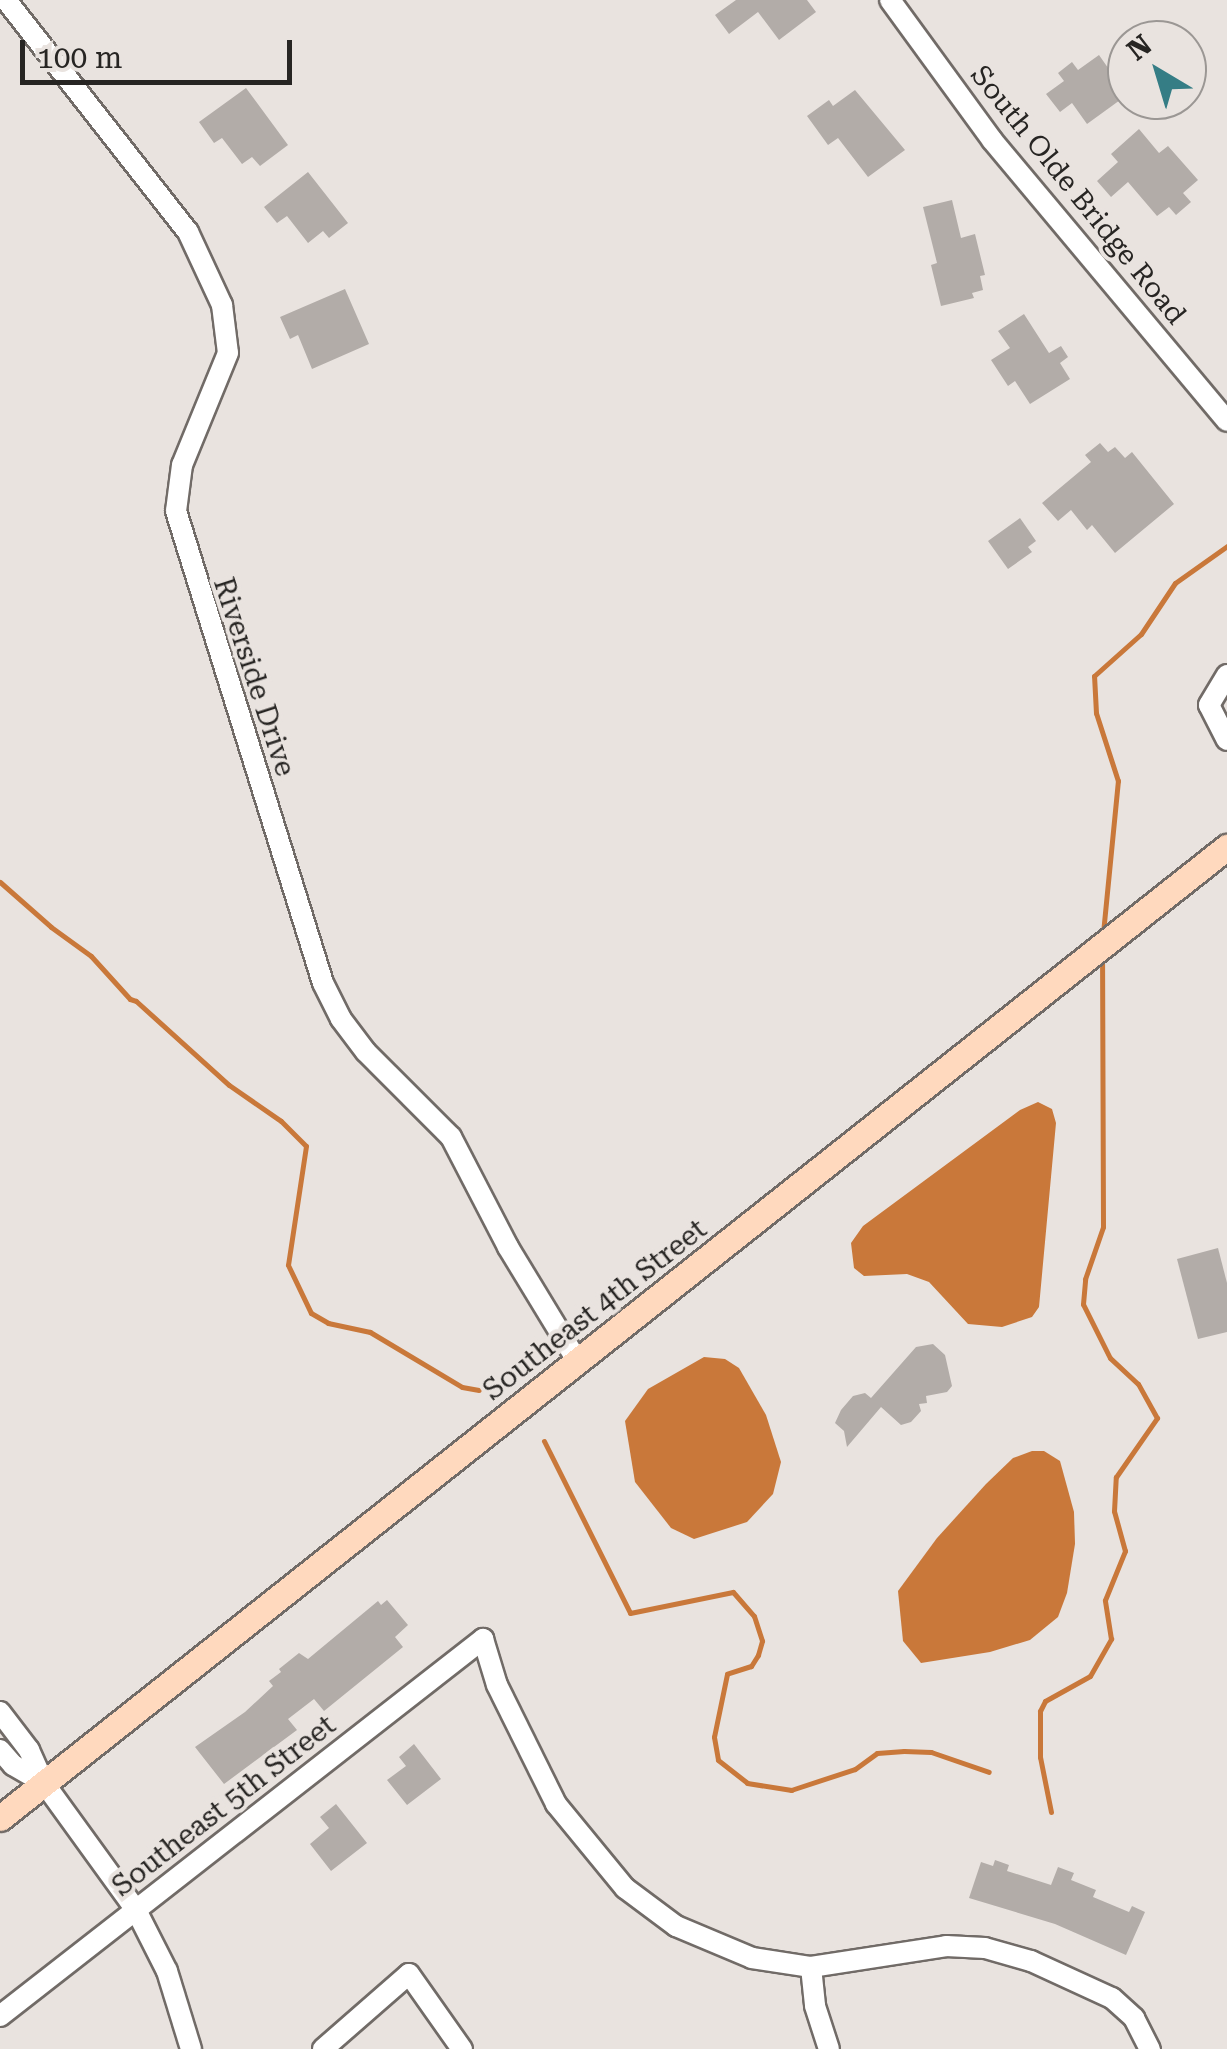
<!DOCTYPE html>
<style>
body{margin:0}
#map{position:relative;width:1227px;height:2049px;overflow:hidden;background:#e9e3df;font-family:"Roboto Serif",serif}
div>[style]{position:absolute}
.water>*{inset:0;background:#c9783a}
.stream>*{height:5px;margin:-2.5px;padding:0 2.5px;transform-origin:2.5px;border-radius:2.5px;background:#c9783a}
.building>*{inset:0;background:#b2aca8}
.roads{filter:drop-shadow(2px 0 #716b67) drop-shadow(-2px 0 #716b67) drop-shadow(0 2px #716b67) drop-shadow(0 -2px #716b67)}
.minor>*{height:20px;margin:-10px;padding:0 10px;transform-origin:10px;border-radius:10px;background:#fff}
.major>*{height:25px;margin:-12.5px;padding:0 12.5px;transform-origin:12.5px;border-radius:12.5px;background:#ffd9be}
span{translate:-50% -50%;white-space:nowrap;text-align:center;line-height:1.15;-webkit-text-stroke:8px #e9e3df;paint-order:stroke}
.street-label{font-size:28px;color:#272523}
.north{position:absolute;left:1107px;top:20px;width:100px;height:100px;box-sizing:border-box;background:#e9e3df;border:2px solid #9b9794;border-radius:50%;rotate:322deg;font-size:28px;font-weight:700;line-height:40px;text-align:center;color:#272523}
.north::after{content:'';display:block;margin:auto;width:35px;height:45px;background:#357d85;clip-path:polygon(50% 0,100% 100%,50% 72%,0 100%)}
.scale{position:absolute;left:20px;top:40px;width:272px;height:45px;box-sizing:border-box;border:5px solid #272523;border-top:0;padding-left:12px;font-size:30px;line-height:35px;white-space:nowrap;color:#272523;-webkit-text-stroke:8px #e9e3df;paint-order:stroke}
</style>
<div id="map">
<div class="water">
<i style="clip-path:polygon(1038px 1102px,1052px 1109px,1056px 1123px,1039px 1307px,1032px 1317px,1002px 1327px,968px 1324px,929px 1282px,907px 1274px,864px 1276px,854px 1268px,851px 1243px,863px 1226px,1020px 1110px)"></i>
<i style="clip-path:polygon(704px 1357px,725px 1359px,739px 1368px,766px 1415px,781px 1462px,773px 1494px,747px 1522px,694px 1539px,671px 1528px,635px 1482px,625px 1421px,648px 1389px)"></i>
<i style="clip-path:polygon(1032px 1451px,1044px 1451px,1060px 1461px,1074px 1512px,1075px 1544px,1067px 1593px,1058px 1617px,1030px 1640px,990px 1652px,921px 1663px,903px 1641px,898px 1591px,937px 1538px,986px 1484px,1013px 1458px)"></i>
</div>
<div class="stream">
<i style="left:0;top:882px;width:68px;rotate:41.4deg"></i>
<i style="left:51px;top:927px;width:49px;rotate:35.9deg"></i>
<i style="left:91px;top:956px;width:58px;rotate:47.8deg"></i>
<i style="left:130px;top:999px;width:6px;rotate:18deg"></i>
<i style="left:136px;top:1001px;width:125px;rotate:42.1deg"></i>
<i style="left:229px;top:1085px;width:63px;rotate:34.7deg"></i>
<i style="left:281px;top:1121px;width:35px;rotate:45deg"></i>
<i style="left:306px;top:1146px;width:120px;rotate:98.6deg"></i>
<i style="left:288px;top:1265px;width:53px;rotate:64.4deg"></i>
<i style="left:311px;top:1313px;width:20px;rotate:30deg"></i>
<i style="left:328px;top:1323px;width:43px;rotate:12.1deg"></i>
<i style="left:370px;top:1332px;width:107px;rotate:30.9deg"></i>
<i style="left:462px;top:1387px;width:17px;rotate:10deg"></i>
<i style="left:1103px;top:933px;width:153px;rotate:-84.4deg"></i>
<i style="left:1118px;top:781px;width:71px;rotate:-107.9deg"></i>
<i style="left:1096px;top:713px;width:37px;rotate:-93deg"></i>
<i style="left:1094px;top:676px;width:63px;rotate:-41.8deg"></i>
<i style="left:1141px;top:634px;width:61px;rotate:-56.3deg"></i>
<i style="left:1175px;top:583px;width:64px;rotate:-35.4deg"></i>
<i style="left:544px;top:1441px;width:192px;rotate:63.4deg"></i>
<i style="left:630px;top:1613px;width:105px;rotate:-11.5deg"></i>
<i style="left:733px;top:1592px;width:32px;rotate:49deg"></i>
<i style="left:754px;top:1616px;width:26px;rotate:72deg"></i>
<i style="left:762px;top:1641px;width:15px;rotate:106deg"></i>
<i style="left:758px;top:1655px;width:13px;rotate:122deg"></i>
<i style="left:751px;top:1666px;width:25px;rotate:162deg"></i>
<i style="left:727px;top:1674px;width:64px;rotate:101.7deg"></i>
<i style="left:714px;top:1737px;width:23px;rotate:80deg"></i>
<i style="left:718px;top:1760px;width:37px;rotate:38deg"></i>
<i style="left:747px;top:1783px;width:45px;rotate:9deg"></i>
<i style="left:791px;top:1790px;width:67px;rotate:-18.2deg"></i>
<i style="left:855px;top:1769px;width:27px;rotate:-36deg"></i>
<i style="left:877px;top:1753px;width:27px;rotate:-4deg"></i>
<i style="left:904px;top:1751px;width:27px;rotate:2deg"></i>
<i style="left:931px;top:1752px;width:61px;rotate:19deg"></i>
<i style="left:1051px;top:1812px;width:56px;rotate:-101.3deg"></i>
<i style="left:1040px;top:1757px;width:46px;rotate:-90deg"></i>
<i style="left:1040px;top:1711px;width:11px;rotate:-63deg"></i>
<i style="left:1045px;top:1701px;width:51px;rotate:-29.1deg"></i>
<i style="left:1090px;top:1676px;width:43px;rotate:-60.4deg"></i>
<i style="left:1111px;top:1639px;width:39px;rotate:-99deg"></i>
<i style="left:1105px;top:1600px;width:53px;rotate:-67.8deg"></i>
<i style="left:1125px;top:1551px;width:41px;rotate:-105.4deg"></i>
<i style="left:1114px;top:1511px;width:34px;rotate:-87deg"></i>
<i style="left:1116px;top:1477px;width:72px;rotate:-55.2deg"></i>
<i style="left:1157px;top:1418px;width:39px;rotate:-119deg"></i>
<i style="left:1138px;top:1384px;width:38px;rotate:-137deg"></i>
<i style="left:1110px;top:1358px;width:60px;rotate:-116.6deg"></i>
<i style="left:1083px;top:1304px;width:25px;rotate:-85deg"></i>
<i style="left:1085px;top:1279px;width:55px;rotate:-70.9deg"></i>
<i style="left:1103px;top:1227px;width:268px;rotate:-90.2deg"></i>
</div>
<div class="building">
<i style="clip-path:polygon(736px 0,807px 0,816px 12px,779px 40px,758px 12px,729px 34px,715px 15px)"></i>
<i style="clip-path:polygon(1099px 55px,1127px 95px,1087px 124px,1072px 103px,1060px 112px,1046px 94px,1064px 81px,1058px 73px,1072px 62px,1078px 70px)"></i>
<i style="clip-path:polygon(246px 88px,288px 145px,260px 166px,252px 157px,242px 164px,222px 138px,214px 143px,199px 122px)"></i>
<i style="clip-path:polygon(855px 90px,905px 150px,868px 177px,838px 138px,828px 145px,807px 116px,829px 100px,833px 106px)"></i>
<i style="clip-path:polygon(1139px 129px,1159px 153px,1168px 146px,1198px 180px,1183px 193px,1191px 202px,1176px 215px,1169px 207px,1157px 216px,1128px 182px,1111px 197px,1097px 181px,1118px 162px,1111px 154px)"></i>
<i style="clip-path:polygon(308px 172px,348px 223px,329px 238px,323px 231px,308px 243px,287px 216px,277px 223px,264px 207px)"></i>
<i style="clip-path:polygon(952px 200px,961px 238px,975px 234px,985px 275px,980px 276px,983px 290px,972px 293px,974px 298px,941px 306px,931px 265px,937px 263px,923px 207px)"></i>
<i style="clip-path:polygon(345px 289px,369px 344px,312px 369px,298px 335px,290px 339px,280px 317px)"></i>
<i style="clip-path:polygon(1024px 314px,1049px 353px,1061px 346px,1068px 357px,1060px 363px,1070px 379px,1030px 404px,1015px 381px,1008px 386px,991px 360px,1010px 348px,998px 331px)"></i>
<i style="clip-path:polygon(1100px 443px,1108px 452px,1115px 447px,1125px 458px,1132px 452px,1174px 504px,1115px 553px,1092px 525px,1087px 530px,1071px 510px,1058px 521px,1042px 503px,1091px 462px,1085px 455px)"></i>
<i style="clip-path:polygon(1020px 518px,1036px 541px,1028px 547px,1032px 552px,1008px 569px,988px 541px)"></i>
<i style="clip-path:polygon(1218px 1248px,1227px 1283px,1227px 1332px,1198px 1339px,1177px 1259px)"></i>
<i style="clip-path:polygon(933px 1344px,945px 1355px,952px 1386px,947px 1392px,926px 1396px,927px 1403px,919px 1404px,921px 1411px,911px 1422px,901px 1425px,881px 1407px,847px 1447px,844px 1431px,835px 1423px,841px 1410px,853px 1396px,865px 1393px,871px 1398px,916px 1347px)"></i>
<i style="clip-path:polygon(387px 1600px,408px 1625px,395px 1637px,403px 1647px,324px 1711px,314px 1699px,288px 1719px,297px 1730px,224px 1784px,195px 1747px,245px 1712px,273px 1686px,269px 1681px,281px 1672px,279px 1669px,299px 1653px,308px 1659px,378px 1601px,381px 1605px)"></i>
<i style="clip-path:polygon(414px 1744px,441px 1779px,407px 1805px,387px 1780px,406px 1766px,399px 1757px)"></i>
<i style="clip-path:polygon(336px 1804px,367px 1843px,331px 1871px,310px 1844px,329px 1828px,320px 1817px)"></i>
<i style="clip-path:polygon(995px 1860px,1009px 1865px,1007px 1871px,1051px 1885px,1058px 1867px,1074px 1873px,1071px 1880px,1096px 1890px,1093px 1897px,1129px 1912px,1132px 1906px,1145px 1912px,1126px 1955px,1055px 1924px,969px 1898px,981px 1862px,993px 1866px)"></i>
</div>
<div class="roads">
<div class="minor">
<i style="left:6px;top:0;width:295px;rotate:51.9deg"></i>
<i style="left:188px;top:232px;width:81px;rotate:65deg"></i>
<i style="left:222px;top:305px;width:48px;rotate:82.9deg"></i>
<i style="left:228px;top:353px;width:121px;rotate:112.3deg"></i>
<i style="left:182px;top:465px;width:46px;rotate:97.4deg"></i>
<i style="left:176px;top:511px;width:494px;rotate:72.7deg"></i>
<i style="left:323px;top:983px;width:40px;rotate:63.4deg"></i>
<i style="left:341px;top:1019px;width:41px;rotate:52.9deg"></i>
<i style="left:366px;top:1052px;width:120px;rotate:45deg"></i>
<i style="left:451px;top:1137px;width:124px;rotate:62.6deg"></i>
<i style="left:508px;top:1247px;width:135px;rotate:58.7deg"></i>
<i style="left:890px;top:0;width:173px;rotate:53.9deg"></i>
<i style="left:992px;top:140px;width:366px;rotate:50.1deg"></i>
<i style="left:1227px;top:675px;width:35px;rotate:121deg"></i>
<i style="left:1209px;top:705px;width:39px;rotate:63deg"></i>
<i style="left:0;top:1712px;width:48px;rotate:52.7deg"></i>
<i style="left:29px;top:1750px;width:36px;rotate:66deg"></i>
<i style="left:44px;top:1783px;width:157px;rotate:54.1deg"></i>
<i style="left:136px;top:1910px;width:68px;rotate:63.1deg"></i>
<i style="left:167px;top:1971px;width:82px;rotate:72.9deg"></i>
<i style="left:0;top:1750px;width:20px;rotate:49deg"></i>
<i style="left:13px;top:1765px;width:36px;rotate:30deg"></i>
<i style="left:811px;top:1967px;width:39px;rotate:84deg"></i>
<i style="left:815px;top:2006px;width:45px;rotate:72deg"></i>
<i style="left:0;top:2016px;width:613px;rotate:-37.97deg"></i>
<i style="left:483px;top:1639px;width:48px;rotate:73.1deg"></i>
<i style="left:497px;top:1685px;width:133px;rotate:63.6deg"></i>
<i style="left:556px;top:1804px;width:109px;rotate:50.6deg"></i>
<i style="left:625px;top:1888px;width:64px;rotate:36.7deg"></i>
<i style="left:676px;top:1926px;width:82px;rotate:22.8deg"></i>
<i style="left:752px;top:1958px;width:60px;rotate:8.7deg"></i>
<i style="left:811px;top:1967px;width:137px;rotate:-8.8deg"></i>
<i style="left:946px;top:1946px;width:39px;rotate:3deg"></i>
<i style="left:985px;top:1948px;width:48px;rotate:15.8deg"></i>
<i style="left:1031px;top:1961px;width:89px;rotate:24.6deg"></i>
<i style="left:1112px;top:1998px;width:30px;rotate:42deg"></i>
<i style="left:1134px;top:2018px;width:35px;rotate:63deg"></i>
<i style="left:323px;top:2049px;width:114px;rotate:-41.1deg"></i>
<i style="left:409px;top:1974px;width:92px;rotate:54.8deg"></i>
</div>
<div class="major">
<i style="left:0;top:1818px;width:1565px;rotate:-38.36deg"></i>
</div>
</div>
<div class="street-label">
<span style="left:1078px;top:195px;rotate:51deg">South Olde Bridge Road</span>
<span style="left:254px;top:677px;rotate:72deg">Riverside Drive</span>
<span style="left:595px;top:1310px;rotate:-38deg">Southeast 4th Street</span>
<span style="left:224px;top:1806px;rotate:-38deg">Southeast 5th Street</span>
</div>
<div class="north">N</div>
<div class="scale">100 m</div>
</div>
